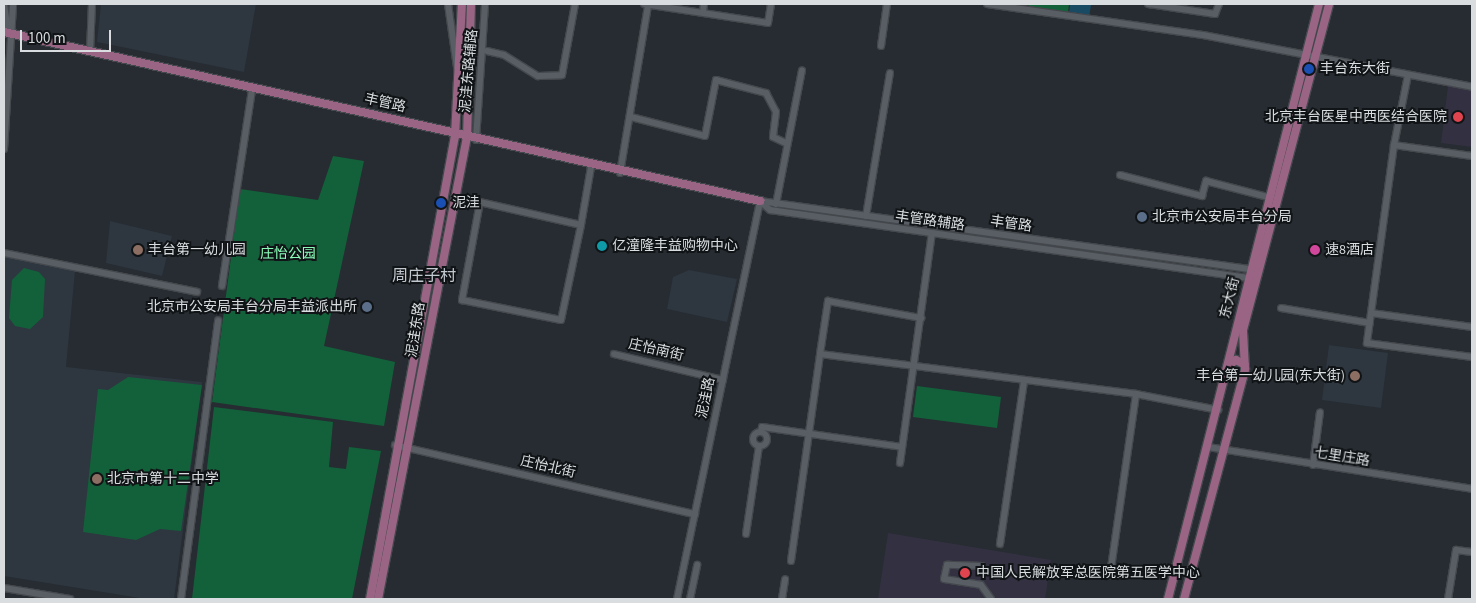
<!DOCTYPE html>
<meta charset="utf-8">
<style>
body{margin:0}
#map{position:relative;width:1476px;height:603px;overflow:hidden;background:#262c31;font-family:"Source Sans 3","Noto Sans SC",sans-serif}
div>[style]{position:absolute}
.built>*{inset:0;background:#2e3640}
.medical>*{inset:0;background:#333041}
.green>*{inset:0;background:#13613a}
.water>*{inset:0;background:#184a64}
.roads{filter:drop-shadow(1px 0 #44484d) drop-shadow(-1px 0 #44484d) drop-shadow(0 1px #44484d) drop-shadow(0 -1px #44484d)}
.minor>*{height:6px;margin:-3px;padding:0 3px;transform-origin:3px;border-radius:3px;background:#585e64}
.minor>.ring{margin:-3px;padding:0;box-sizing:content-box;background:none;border:6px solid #585e64;border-radius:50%}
.major>*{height:8px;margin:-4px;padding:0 4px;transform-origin:4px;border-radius:4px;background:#9a6584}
.dots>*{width:14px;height:14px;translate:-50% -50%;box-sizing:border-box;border:2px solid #111416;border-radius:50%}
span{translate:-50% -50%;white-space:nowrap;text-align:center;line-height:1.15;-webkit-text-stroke:4px #111416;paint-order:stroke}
.poi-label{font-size:14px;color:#d9dde0}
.left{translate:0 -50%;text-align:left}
.right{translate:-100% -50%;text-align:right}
.street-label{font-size:14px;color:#d9dde0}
.park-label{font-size:14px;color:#8afdb8}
.quarter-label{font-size:16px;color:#c1c8cf}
.frame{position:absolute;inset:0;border:5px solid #d9dde0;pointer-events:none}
.scale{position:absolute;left:20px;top:30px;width:91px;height:22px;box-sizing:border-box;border:2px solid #d9dde0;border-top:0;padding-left:6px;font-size:15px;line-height:18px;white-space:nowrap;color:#d9dde0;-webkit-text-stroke:4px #111416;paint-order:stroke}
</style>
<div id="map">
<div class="built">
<i style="clip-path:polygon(101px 4px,256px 4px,244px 72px,97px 42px)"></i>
<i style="clip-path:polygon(110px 221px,172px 236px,162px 276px,106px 263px)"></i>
<i style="clip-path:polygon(4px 255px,75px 271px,66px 367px,202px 382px,174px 599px,146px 599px,4px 576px)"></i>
<i style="clip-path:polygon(689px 270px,737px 279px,727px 322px,667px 309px,673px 277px)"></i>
<i style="clip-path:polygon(1329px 345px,1388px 353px,1381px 408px,1322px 400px)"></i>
</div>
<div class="medical">
<i style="clip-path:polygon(1448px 86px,1472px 91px,1472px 147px,1441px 143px)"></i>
<i style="clip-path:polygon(888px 533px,1051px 560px,1045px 599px,878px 599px)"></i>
</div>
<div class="green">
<i style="clip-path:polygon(1029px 4px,1069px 4px,1068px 13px,1028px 8px)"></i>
<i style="clip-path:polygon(333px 156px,364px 161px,324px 346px,395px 362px,384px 426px,212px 402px,240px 189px,318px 200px)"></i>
<i style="clip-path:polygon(24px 268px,39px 272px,45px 279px,43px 317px,30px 329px,15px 326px,9px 318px,12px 280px)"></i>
<i style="clip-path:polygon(128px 377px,202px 385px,181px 531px,160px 529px,136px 540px,83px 532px,98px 389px,108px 390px)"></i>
<i style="clip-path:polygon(917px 386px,1001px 397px,997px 428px,913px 417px)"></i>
<i style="clip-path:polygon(214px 407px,333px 422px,329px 467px,346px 469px,349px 447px,381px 451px,352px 599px,192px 599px)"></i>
</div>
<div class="water">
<i style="clip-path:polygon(1070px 4px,1091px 5px,1089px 17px,1069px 14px)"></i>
</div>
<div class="roads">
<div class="minor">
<i style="left:4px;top:4px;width:30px;rotate:82deg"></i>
<i style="left:448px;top:4px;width:64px;rotate:81.9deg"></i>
<i style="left:644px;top:4px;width:125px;rotate:8.7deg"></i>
<i style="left:768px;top:23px;width:19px;rotate:-81deg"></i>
<i style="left:987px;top:4px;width:218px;rotate:8.2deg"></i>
<i style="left:1203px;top:35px;width:274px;rotate:10.9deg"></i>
<i style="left:1148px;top:4px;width:68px;rotate:8.5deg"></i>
<i style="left:1215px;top:14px;width:11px;rotate:-68deg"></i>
<i style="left:703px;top:12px;width:8px;rotate:-83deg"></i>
<i style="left:881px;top:46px;width:42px;rotate:-81.9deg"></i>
<i style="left:90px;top:51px;width:47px;rotate:-87.6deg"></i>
<i style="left:487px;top:51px;width:17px;rotate:13deg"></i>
<i style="left:504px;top:55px;width:40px;rotate:32deg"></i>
<i style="left:538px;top:76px;width:24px;rotate:-2deg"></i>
<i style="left:562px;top:75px;width:72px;rotate:-79.6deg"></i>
<i style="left:631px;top:117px;width:76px;rotate:14.4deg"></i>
<i style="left:705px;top:136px;width:57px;rotate:-78.9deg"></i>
<i style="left:716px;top:80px;width:52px;rotate:14.6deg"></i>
<i style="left:766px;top:93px;width:21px;rotate:62deg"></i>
<i style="left:776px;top:112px;width:25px;rotate:97deg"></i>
<i style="left:773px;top:137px;width:14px;rotate:25deg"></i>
<i style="left:476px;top:140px;width:136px;rotate:-86.2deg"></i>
<i style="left:1394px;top:145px;width:71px;rotate:-78.7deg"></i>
<i style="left:4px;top:149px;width:145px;rotate:-86.4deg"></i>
<i style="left:1472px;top:156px;width:79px;rotate:-172deg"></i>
<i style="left:1394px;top:145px;width:200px;rotate:97.8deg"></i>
<i style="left:1367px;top:343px;width:106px;rotate:7.6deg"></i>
<i style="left:620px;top:173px;width:170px;rotate:-80.5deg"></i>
<i style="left:1120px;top:175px;width:85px;rotate:14.4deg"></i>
<i style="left:1202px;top:196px;width:16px;rotate:-75deg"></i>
<i style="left:1206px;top:181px;width:64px;rotate:14.5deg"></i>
<i style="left:760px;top:201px;width:501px;rotate:7.92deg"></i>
<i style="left:761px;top:202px;width:12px;rotate:42deg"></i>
<i style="left:770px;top:210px;width:483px;rotate:8.1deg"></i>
<i style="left:776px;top:204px;width:136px;rotate:-79deg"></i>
<i style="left:866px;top:216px;width:145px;rotate:-80.5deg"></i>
<i style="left:581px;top:225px;width:104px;rotate:-167.2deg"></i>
<i style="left:480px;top:202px;width:100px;rotate:100.4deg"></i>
<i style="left:462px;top:300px;width:101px;rotate:11.4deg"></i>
<i style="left:561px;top:320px;width:97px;rotate:-78.1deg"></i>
<i style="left:581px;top:225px;width:59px;rotate:-80.2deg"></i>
<i style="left:4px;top:253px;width:197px;rotate:11.4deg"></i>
<i style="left:222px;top:286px;width:197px;rotate:-81.3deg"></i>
<i style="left:1281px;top:308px;width:90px;rotate:9.6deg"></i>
<i style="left:1371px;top:313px;width:102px;rotate:7.9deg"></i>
<i style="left:614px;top:354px;width:112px;rotate:13.4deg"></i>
<i style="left:820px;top:354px;width:54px;rotate:-81.4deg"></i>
<i style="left:828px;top:301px;width:95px;rotate:10.4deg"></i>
<i class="ring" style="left:753px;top:432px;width:8px;height:8px"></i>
<i style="left:761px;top:432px;width:5px;rotate:-79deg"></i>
<i style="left:762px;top:427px;width:141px;rotate:8.1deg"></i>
<i style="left:395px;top:445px;width:308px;rotate:13deg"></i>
<i style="left:1208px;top:447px;width:267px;rotate:9deg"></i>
<i style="left:900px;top:463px;width:232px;rotate:-82.1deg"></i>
<i style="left:1313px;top:465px;width:53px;rotate:-82.5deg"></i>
<i style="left:746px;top:534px;width:89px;rotate:-81.6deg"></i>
<i style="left:1000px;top:544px;width:165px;rotate:-81.6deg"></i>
<i style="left:791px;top:561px;width:209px;rotate:-82deg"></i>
<i style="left:820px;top:354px;width:319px;rotate:7.2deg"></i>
<i style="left:1136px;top:394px;width:84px;rotate:11deg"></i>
<i style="left:982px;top:566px;width:35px;rotate:-178deg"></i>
<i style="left:947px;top:565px;width:14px;rotate:102deg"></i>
<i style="left:944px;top:579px;width:37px;rotate:9deg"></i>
<i style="left:981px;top:585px;width:17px;rotate:54deg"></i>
<i style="left:1110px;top:575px;width:183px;rotate:-81.8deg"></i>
<i style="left:4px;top:588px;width:67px;rotate:9.5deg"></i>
<i style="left:181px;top:599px;width:281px;rotate:-82.4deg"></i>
<i style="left:677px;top:599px;width:407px;rotate:-78.2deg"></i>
<i style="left:690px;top:599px;width:35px;rotate:-78deg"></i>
<i style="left:782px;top:599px;width:20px;rotate:-81deg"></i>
<i style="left:1448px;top:599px;width:50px;rotate:-80.7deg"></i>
<i style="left:1456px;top:550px;width:16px;rotate:7deg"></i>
</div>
<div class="major">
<i style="left:4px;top:32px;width:775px;rotate:12.6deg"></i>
<i style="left:1228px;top:366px;width:10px;rotate:-37deg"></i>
<i style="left:1236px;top:360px;width:10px;rotate:29deg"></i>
<i style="left:370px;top:599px;width:471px;rotate:-79.6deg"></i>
<i style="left:455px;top:136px;width:132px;rotate:-87deg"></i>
<i style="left:378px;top:599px;width:470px;rotate:-79.1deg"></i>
<i style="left:467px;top:138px;width:134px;rotate:-88.3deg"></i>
<i style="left:1168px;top:599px;width:614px;rotate:-75.76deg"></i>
<i style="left:1184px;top:599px;width:238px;rotate:-75.1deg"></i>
<i style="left:1245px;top:369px;width:39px;rotate:-93deg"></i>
<i style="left:1243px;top:330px;width:337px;rotate:-75.2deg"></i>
</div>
</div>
<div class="dots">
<i style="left:1309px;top:69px;background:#1a4fb4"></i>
<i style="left:1458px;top:117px;background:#e0444e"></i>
<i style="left:441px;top:203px;background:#1a4fb4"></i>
<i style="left:1142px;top:217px;background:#5c6f8a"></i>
<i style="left:602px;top:246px;background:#0f9aa8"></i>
<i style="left:138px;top:250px;background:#8d6e63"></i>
<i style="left:1315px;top:250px;background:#d1479c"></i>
<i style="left:367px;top:307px;background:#5c6f8a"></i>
<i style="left:1355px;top:376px;background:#8d6e63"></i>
<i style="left:97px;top:479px;background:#8d6e63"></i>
<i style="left:965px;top:573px;background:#e0444e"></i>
</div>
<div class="poi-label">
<span class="left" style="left:1320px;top:69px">丰台东大街</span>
<span class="right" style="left:1447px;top:117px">北京丰台医星中西医结合医院</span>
<span class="left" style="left:452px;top:203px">泥洼</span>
<span class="left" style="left:1152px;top:217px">北京市公安局丰台分局</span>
<span class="left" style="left:612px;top:246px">亿潼隆丰益购物中心</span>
<span class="left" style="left:148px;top:250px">丰台第一幼儿园</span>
<span class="left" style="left:1325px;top:250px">速8酒店</span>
<span class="right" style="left:357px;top:307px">北京市公安局丰台分局丰益派出所</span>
<span class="right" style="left:1345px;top:376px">丰台第一幼儿园(东大街)</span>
<span class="left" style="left:107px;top:479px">北京市第十二中学</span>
<span class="left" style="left:976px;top:573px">中国人民解放军总医院第五医学中心</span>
</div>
<div class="street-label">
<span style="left:469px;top:71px;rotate:-85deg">泥洼东路辅路</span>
<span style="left:385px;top:103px;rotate:13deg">丰管路</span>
<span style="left:930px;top:221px;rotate:8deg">丰管路辅路</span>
<span style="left:1011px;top:224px;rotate:8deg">丰管路</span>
<span style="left:1230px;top:298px;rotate:-76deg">东大街</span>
<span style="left:416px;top:330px;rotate:-81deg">泥洼东路</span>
<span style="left:656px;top:350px;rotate:13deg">庄怡南街</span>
<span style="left:706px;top:398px;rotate:-78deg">泥洼路</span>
<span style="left:1342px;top:457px;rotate:9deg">七里庄路</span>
<span style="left:548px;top:467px;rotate:13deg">庄怡北街</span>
</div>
<div class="park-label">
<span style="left:288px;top:254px">庄怡公园</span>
</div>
<div class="quarter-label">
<span style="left:424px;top:276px">周庄子村</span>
</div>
<div class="frame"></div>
<div class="scale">100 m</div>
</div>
